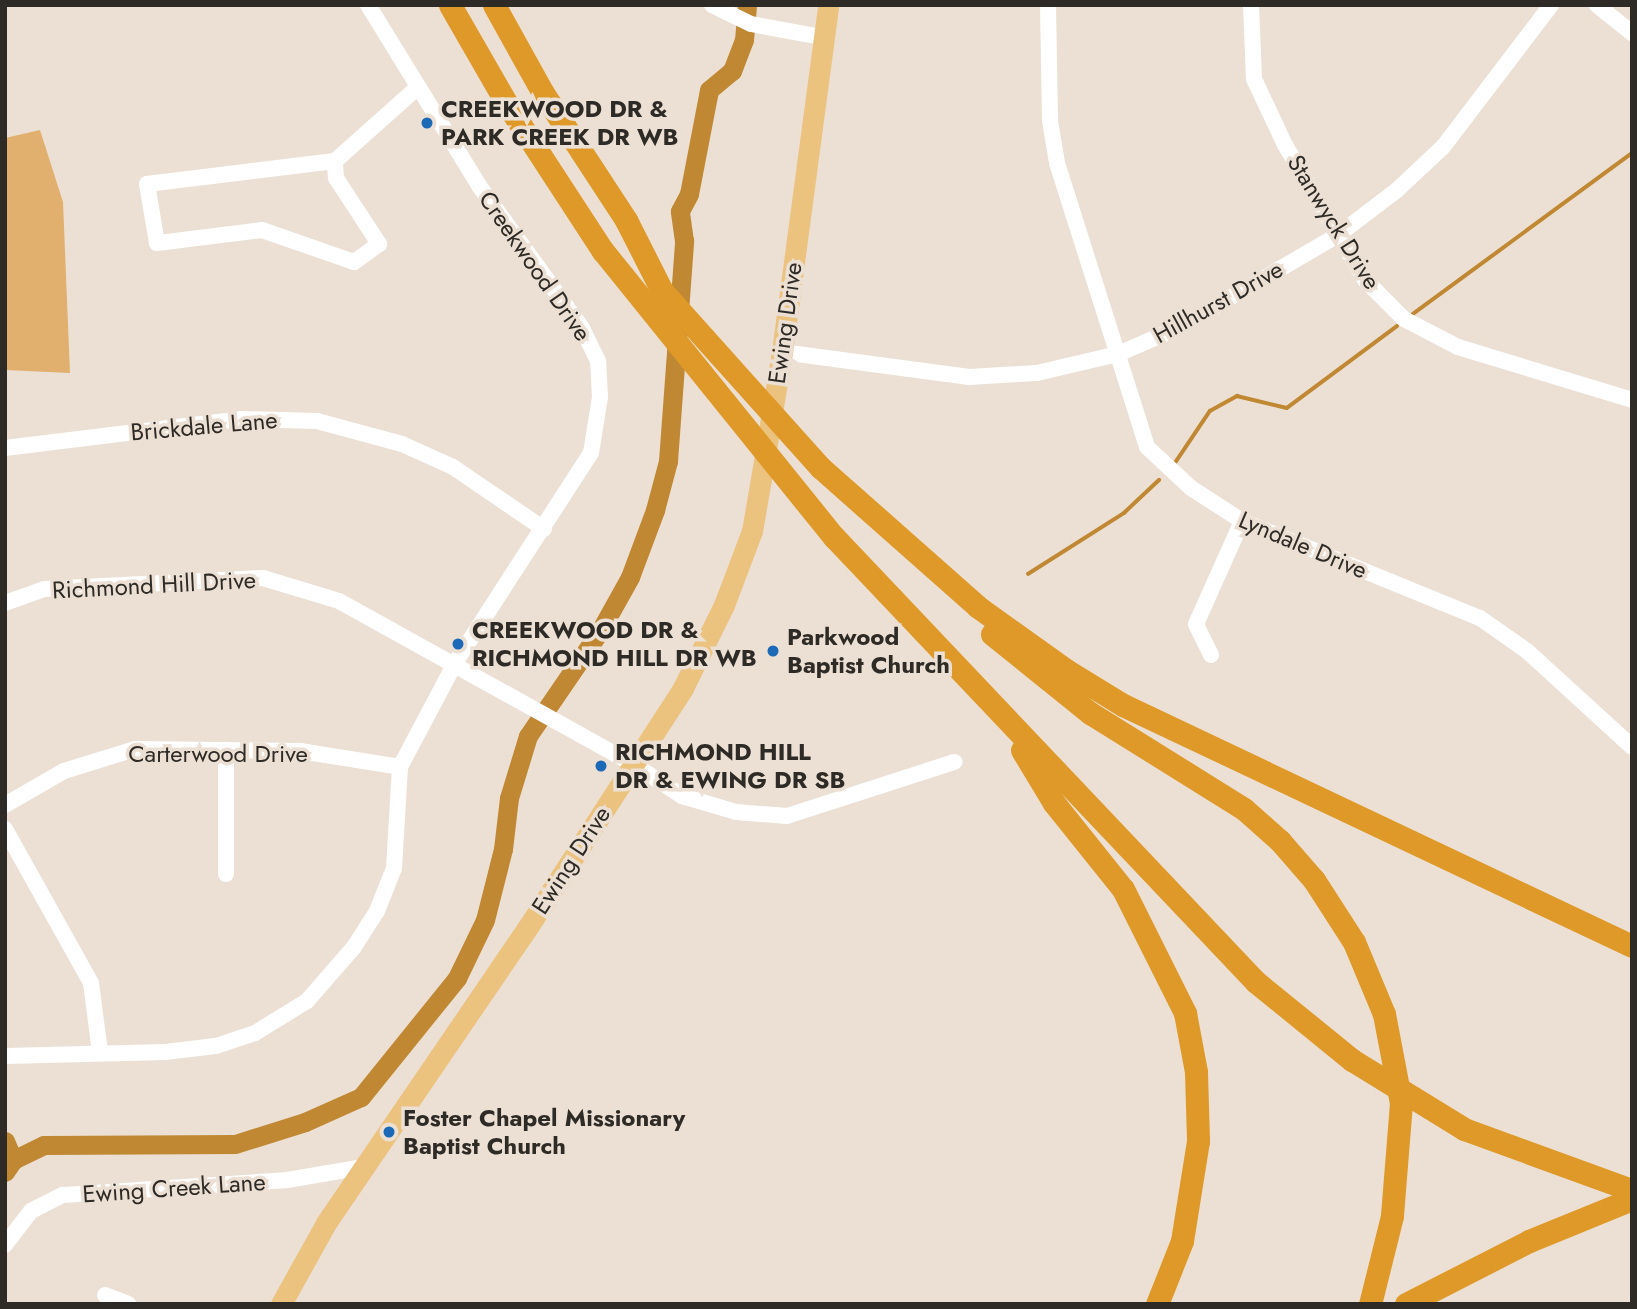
<!DOCTYPE html>
<style>
body{margin:0}
#map{position:relative;width:1637px;height:1309px;overflow:hidden;background:#ebe0d3;font-family:Jost,sans-serif}
div>[style]{position:absolute}
.green>*{inset:0;background:#e1b06f}
.stream>*{height:3.5px;margin:-1.75px;padding:0 1.75px;transform-origin:1.75px;border-radius:1.75px;background:#c18833}
.river>*{height:19px;margin:-9.5px;padding:0 9.5px;transform-origin:9.5px;border-radius:9.5px;background:#c18833}
.minor>*{height:16px;margin:-8px;padding:0 8px;transform-origin:8px;border-radius:8px;background:#fff}
.major>*{height:21px;margin:-10.5px;padding:0 10.5px;transform-origin:10.5px;border-radius:10.5px;background:#ecc27f}
.highway>*{height:23px;margin:-11.5px;padding:0 11.5px;transform-origin:11.5px;border-radius:11.5px;background:#df9929}
.dots>*{width:19px;height:19px;translate:-50% -50%;box-sizing:border-box;border:4px solid #ebe0d3;border-radius:50%}
span{translate:-50% -50%;white-space:nowrap;text-align:center;line-height:1.15;-webkit-text-stroke:7px #ebe0d3;paint-order:stroke}
.poi-label{font-size:24px;color:#2e2a25;font-weight:700}
.left{translate:0 -50%;text-align:left}
.street-label{font-size:24px;color:#2e2a25}
.frame{position:absolute;inset:0;border:7px solid #2e2a25;pointer-events:none}
</style>
<div id="map">
<div class="green">
<i style="clip-path:polygon(40px 130px,63px 202px,70px 373px,5px 370px,5px 138px)"></i>
</div>
<div class="stream">
<i style="left:1413px;top:314px;width:272px;rotate:-36.3deg"></i>
<i style="left:1173px;top:466px;width:66px;rotate:-56.1deg"></i>
<i style="left:1210px;top:411px;width:31px;rotate:-29deg"></i>
<i style="left:1237px;top:396px;width:51px;rotate:13.5deg"></i>
<i style="left:1287px;top:408px;width:137px;rotate:-36.7deg"></i>
<i style="left:1028px;top:574px;width:114px;rotate:-32.4deg"></i>
<i style="left:1124px;top:513px;width:48px;rotate:-43.3deg"></i>
</div>
<div class="river">
<i style="left:5px;top:1141px;width:21px;rotate:67deg"></i>
<i style="left:5px;top:1172px;width:14px;rotate:-56deg"></i>
<i style="left:13px;top:1160px;width:34px;rotate:-26deg"></i>
<i style="left:44px;top:1145px;width:191px;rotate:-0.3deg"></i>
<i style="left:235px;top:1144px;width:73px;rotate:-17.4deg"></i>
<i style="left:305px;top:1122px;width:61px;rotate:-24.1deg"></i>
<i style="left:361px;top:1097px;width:153px;rotate:-51.1deg"></i>
<i style="left:457px;top:978px;width:64px;rotate:-64.2deg"></i>
<i style="left:485px;top:920px;width:73px;rotate:-75.8deg"></i>
<i style="left:503px;top:849px;width:51px;rotate:-83.3deg"></i>
<i style="left:509px;top:798px;width:65px;rotate:-73deg"></i>
<i style="left:528px;top:736px;width:127px;rotate:-55.6deg"></i>
<i style="left:600px;top:631px;width:62px;rotate:-60.9deg"></i>
<i style="left:630px;top:577px;width:72px;rotate:-69.5deg"></i>
<i style="left:655px;top:510px;width:51px;rotate:-75.1deg"></i>
<i style="left:668px;top:461px;width:221px;rotate:-85.8deg"></i>
<i style="left:684px;top:241px;width:30px;rotate:-98deg"></i>
<i style="left:680px;top:211px;width:19px;rotate:-62deg"></i>
<i style="left:689px;top:194px;width:106px;rotate:-79.1deg"></i>
<i style="left:709px;top:90px;width:30px;rotate:-40deg"></i>
<i style="left:732px;top:71px;width:33px;rotate:-69deg"></i>
<i style="left:744px;top:40px;width:35px;rotate:-85deg"></i>
</div>
<div class="minor">
<i style="left:712px;top:5px;width:43px;rotate:26deg"></i>
<i style="left:751px;top:24px;width:71px;rotate:10.5deg"></i>
<i style="left:1048px;top:5px;width:116px;rotate:89deg"></i>
<i style="left:1050px;top:121px;width:43px;rotate:80.5deg"></i>
<i style="left:1057px;top:163px;width:298px;rotate:72.4deg"></i>
<i style="left:1147px;top:447px;width:60px;rotate:43deg"></i>
<i style="left:1191px;top:488px;width:61px;rotate:32.9deg"></i>
<i style="left:1242px;top:521px;width:257px;rotate:22.2deg"></i>
<i style="left:1480px;top:618px;width:57px;rotate:35.1deg"></i>
<i style="left:1527px;top:651px;width:142px;rotate:42.4deg"></i>
<i style="left:1251px;top:5px;width:74px;rotate:87.7deg"></i>
<i style="left:1254px;top:79px;width:73px;rotate:64.8deg"></i>
<i style="left:1285px;top:145px;width:157px;rotate:59.3deg"></i>
<i style="left:1365px;top:280px;width:55px;rotate:45deg"></i>
<i style="left:1404px;top:319px;width:61px;rotate:27.4deg"></i>
<i style="left:1458px;top:347px;width:182px;rotate:16.9deg"></i>
<i style="left:1597px;top:5px;width:45px;rotate:38.7deg"></i>
<i style="left:335px;top:161px;width:17px;rotate:87deg"></i>
<i style="left:336px;top:178px;width:79px;rotate:56.9deg"></i>
<i style="left:379px;top:244px;width:31px;rotate:144deg"></i>
<i style="left:354px;top:262px;width:97px;rotate:-160.8deg"></i>
<i style="left:262px;top:230px;width:106px;rotate:172.9deg"></i>
<i style="left:157px;top:243px;width:60px;rotate:-99.6deg"></i>
<i style="left:147px;top:184px;width:189px;rotate:-7deg"></i>
<i style="left:335px;top:161px;width:110px;rotate:-41.7deg"></i>
<i style="left:782px;top:352px;width:189px;rotate:7.6deg"></i>
<i style="left:969px;top:377px;width:68px;rotate:-3.4deg"></i>
<i style="left:1037px;top:373px;width:83px;rotate:-13.2deg"></i>
<i style="left:1118px;top:354px;width:68px;rotate:-23.5deg"></i>
<i style="left:1180px;top:327px;width:183px;rotate:-30.2deg"></i>
<i style="left:1338px;top:235px;width:74px;rotate:-37.3deg"></i>
<i style="left:1397px;top:190px;width:63px;rotate:-43.1deg"></i>
<i style="left:1443px;top:147px;width:178px;rotate:-52.7deg"></i>
<i style="left:5px;top:448px;width:237px;rotate:-7deg"></i>
<i style="left:240px;top:419px;width:77px;rotate:1.5deg"></i>
<i style="left:317px;top:421px;width:88px;rotate:15.1deg"></i>
<i style="left:402px;top:444px;width:56px;rotate:24.3deg"></i>
<i style="left:453px;top:467px;width:110px;rotate:34.3deg"></i>
<i style="left:5px;top:603px;width:41px;rotate:-19.7deg"></i>
<i style="left:44px;top:589px;width:219px;rotate:-2.9deg"></i>
<i style="left:263px;top:578px;width:79px;rotate:16.8deg"></i>
<i style="left:339px;top:601px;width:336px;rotate:29deg"></i>
<i style="left:633px;top:764px;width:59px;rotate:33.1deg"></i>
<i style="left:682px;top:796px;width:56px;rotate:16.5deg"></i>
<i style="left:736px;top:812px;width:51px;rotate:4.5deg"></i>
<i style="left:787px;top:816px;width:176px;rotate:-17.9deg"></i>
<i style="left:1211px;top:655px;width:34px;rotate:-116deg"></i>
<i style="left:1196px;top:624px;width:113px;rotate:-65.9deg"></i>
<i style="left:226px;top:750px;width:124px;rotate:90deg"></i>
<i style="left:5px;top:805px;width:68px;rotate:-30deg"></i>
<i style="left:64px;top:771px;width:74px;rotate:-17.2deg"></i>
<i style="left:135px;top:749px;width:165px;rotate:0.7deg"></i>
<i style="left:300px;top:751px;width:101px;rotate:9.1deg"></i>
<i style="left:5px;top:829px;width:176px;rotate:60.8deg"></i>
<i style="left:91px;top:983px;width:70px;rotate:82.6deg"></i>
<i style="left:5px;top:1056px;width:160px;rotate:-1.4deg"></i>
<i style="left:165px;top:1052px;width:51px;rotate:-6.7deg"></i>
<i style="left:216px;top:1046px;width:41px;rotate:-18.4deg"></i>
<i style="left:255px;top:1033px;width:61px;rotate:-31.6deg"></i>
<i style="left:307px;top:1001px;width:72px;rotate:-49deg"></i>
<i style="left:354px;top:947px;width:43px;rotate:-57.4deg"></i>
<i style="left:377px;top:911px;width:46px;rotate:-68.4deg"></i>
<i style="left:394px;top:868px;width:101px;rotate:-86.6deg"></i>
<i style="left:400px;top:767px;width:118px;rotate:-62.1deg"></i>
<i style="left:455px;top:663px;width:250px;rotate:-57.1deg"></i>
<i style="left:591px;top:453px;width:57px;rotate:-80.9deg"></i>
<i style="left:600px;top:397px;width:36px;rotate:-93deg"></i>
<i style="left:598px;top:361px;width:37px;rotate:-116deg"></i>
<i style="left:582px;top:328px;width:174px;rotate:-125.9deg"></i>
<i style="left:480px;top:187px;width:214px;rotate:-121.6deg"></i>
<i style="left:5px;top:1245px;width:43px;rotate:-52.6deg"></i>
<i style="left:31px;top:1211px;width:36px;rotate:-27deg"></i>
<i style="left:63px;top:1195px;width:225px;rotate:-3.8deg"></i>
<i style="left:287px;top:1180px;width:77px;rotate:-9.7deg"></i>
<i style="left:105px;top:1295px;width:25px;rotate:21deg"></i>
</div>
<div class="major">
<i style="left:281px;top:1304px;width:93px;rotate:-60.9deg"></i>
<i style="left:326px;top:1223px;width:358px;rotate:-55.7deg"></i>
<i style="left:528px;top:927px;width:285px;rotate:-57deg"></i>
<i style="left:683px;top:688px;width:93px;rotate:-63.7deg"></i>
<i style="left:724px;top:605px;width:79px;rotate:-69.3deg"></i>
<i style="left:752px;top:531px;width:53px;rotate:-80.2deg"></i>
<i style="left:761px;top:479px;width:129px;rotate:-80.6deg"></i>
<i style="left:782px;top:352px;width:350px;rotate:-82.4deg"></i>
</div>
<div class="highway">
<i style="left:450px;top:5px;width:114px;rotate:60.1deg"></i>
<i style="left:507px;top:104px;width:176px;rotate:56.9deg"></i>
<i style="left:603px;top:251px;width:368px;rotate:51.1deg"></i>
<i style="left:834px;top:537px;width:613px;rotate:46.52deg"></i>
<i style="left:1256px;top:982px;width:124px;rotate:39.1deg"></i>
<i style="left:1352px;top:1060px;width:132px;rotate:31.6deg"></i>
<i style="left:1464px;top:1129px;width:179px;rotate:20deg"></i>
<i style="left:494px;top:5px;width:101px;rotate:60.9deg"></i>
<i style="left:543px;top:93px;width:152px;rotate:56.8deg"></i>
<i style="left:626px;top:220px;width:80px;rotate:63.1deg"></i>
<i style="left:662px;top:291px;width:238px;rotate:48.1deg"></i>
<i style="left:821px;top:468px;width:210px;rotate:41.5deg"></i>
<i style="left:978px;top:607px;width:108px;rotate:35.6deg"></i>
<i style="left:1066px;top:670px;width:67px;rotate:31.6deg"></i>
<i style="left:1123px;top:705px;width:563px;rotate:25.34deg"></i>
<i style="left:992px;top:634px;width:126px;rotate:38.9deg"></i>
<i style="left:1090px;top:713px;width:181px;rotate:31.9deg"></i>
<i style="left:1244px;top:809px;width:48px;rotate:41.6deg"></i>
<i style="left:1280px;top:841px;width:52px;rotate:48.9deg"></i>
<i style="left:1314px;top:880px;width:74px;rotate:57.2deg"></i>
<i style="left:1354px;top:942px;width:78px;rotate:67.4deg"></i>
<i style="left:1384px;top:1014px;width:91px;rotate:79.2deg"></i>
<i style="left:1401px;top:1103px;width:113px;rotate:94.6deg"></i>
<i style="left:1392px;top:1216px;width:91px;rotate:104deg"></i>
<i style="left:1022px;top:750px;width:62px;rotate:58.9deg"></i>
<i style="left:1054px;top:803px;width:110px;rotate:51.3deg"></i>
<i style="left:1123px;top:889px;width:139px;rotate:63.4deg"></i>
<i style="left:1185px;top:1013px;width:60px;rotate:79.4deg"></i>
<i style="left:1196px;top:1072px;width:69px;rotate:88.3deg"></i>
<i style="left:1198px;top:1141px;width:101px;rotate:99.1deg"></i>
<i style="left:1182px;top:1241px;width:68px;rotate:111.6deg"></i>
<i style="left:1406px;top:1304px;width:138px;rotate:-27.1deg"></i>
<i style="left:1529px;top:1241px;width:111px;rotate:-22.2deg"></i>
</div>
<div class="dots">
<i style="left:427px;top:123px;background:#1c69b8"></i>
<i style="left:458px;top:644px;background:#1c69b8"></i>
<i style="left:773px;top:651px;background:#1c69b8"></i>
<i style="left:601px;top:766px;background:#1c69b8"></i>
<i style="left:389px;top:1132px;background:#1c69b8"></i>
</div>
<div class="poi-label">
<span class="left" style="left:441px;top:123px">CREEKWOOD DR &amp;<br>PARK CREEK DR WB</span>
<span class="left" style="left:472px;top:644px">CREEKWOOD DR &amp;<br>RICHMOND HILL DR WB</span>
<span class="left" style="left:787px;top:651px">Parkwood<br>Baptist Church</span>
<span class="left" style="left:615px;top:766px">RICHMOND HILL<br>DR &amp; EWING DR SB</span>
<span class="left" style="left:403px;top:1132px">Foster Chapel Missionary<br>Baptist Church</span>
</div>
<div class="street-label">
<span style="left:1334px;top:222px;rotate:58deg">Stanwyck Drive</span>
<span style="left:535px;top:266px;rotate:55deg">Creekwood Drive</span>
<span style="left:1218px;top:302px;rotate:-29deg">Hillhurst Drive</span>
<span style="left:785px;top:323px;rotate:-82deg">Ewing Drive</span>
<span style="left:204px;top:426px;rotate:-5deg">Brickdale Lane</span>
<span style="left:1303px;top:545px;rotate:23deg">Lyndale Drive</span>
<span style="left:154px;top:585px;rotate:-3deg">Richmond Hill Drive</span>
<span style="left:218px;top:754px">Carterwood Drive</span>
<span style="left:571px;top:860px;rotate:-57deg">Ewing Drive</span>
<span style="left:174px;top:1188px;rotate:-4deg">Ewing Creek Lane</span>
</div>
<div class="frame"></div>
</div>
